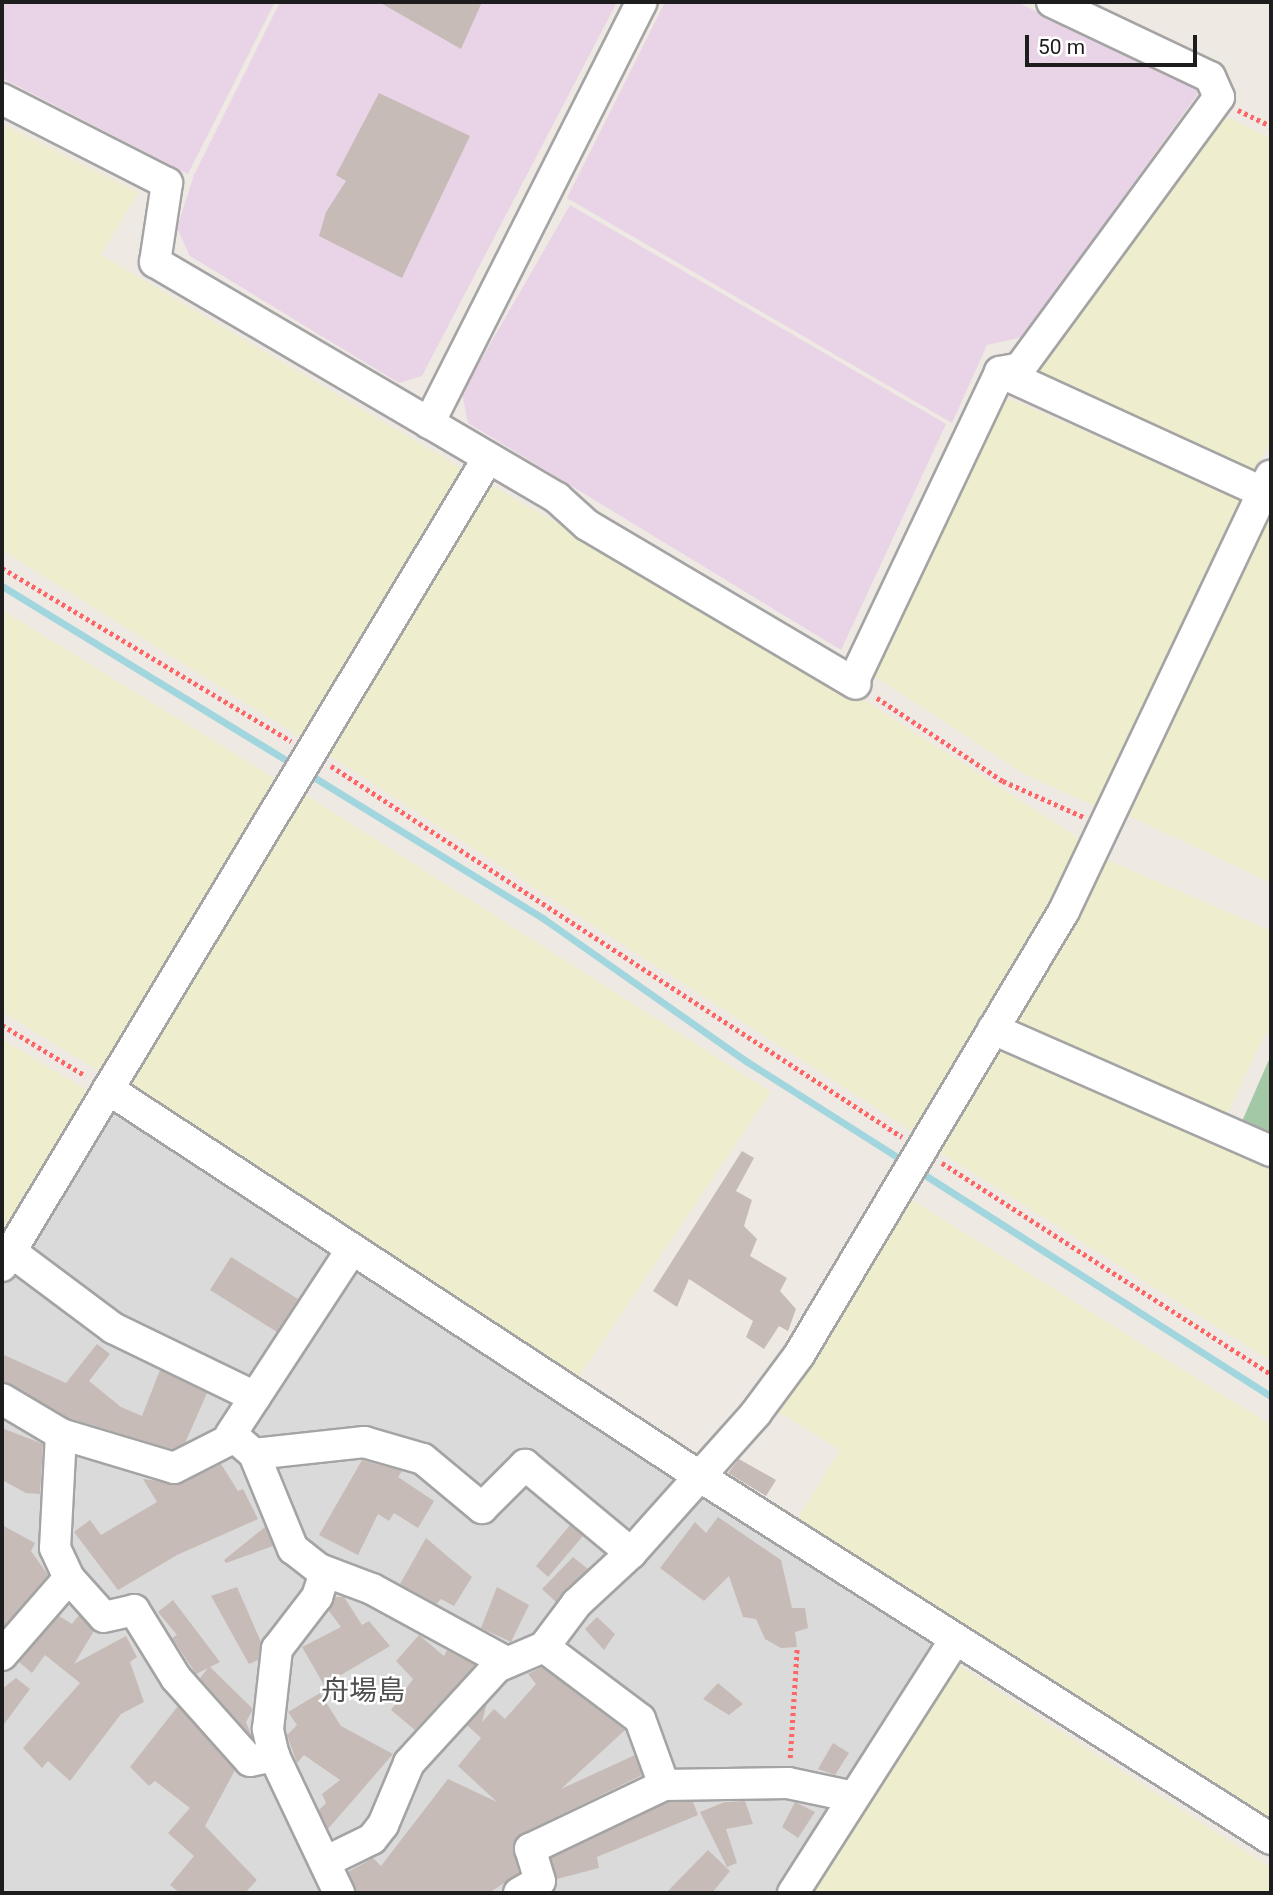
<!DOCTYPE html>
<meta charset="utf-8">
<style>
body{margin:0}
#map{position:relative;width:1273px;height:1895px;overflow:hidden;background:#efe9e3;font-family:Roboto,"Noto Sans JP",sans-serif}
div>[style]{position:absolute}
.residential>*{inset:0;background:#dbdada}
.industrial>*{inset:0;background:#e8d4e6}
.farmland>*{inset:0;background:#eeedcd}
.cemetery>*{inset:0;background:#a3c8a5}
.stream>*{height:7px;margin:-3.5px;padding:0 3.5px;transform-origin:3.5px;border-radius:3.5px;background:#a2d6de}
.building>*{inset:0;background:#c6bbb6}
.path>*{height:4.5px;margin-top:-2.25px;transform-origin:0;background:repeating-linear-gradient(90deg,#fd6566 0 3.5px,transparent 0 7px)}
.roads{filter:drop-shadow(2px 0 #a4a4a4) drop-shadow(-2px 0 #a4a4a4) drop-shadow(0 2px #a4a4a4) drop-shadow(0 -2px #a4a4a4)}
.minor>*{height:30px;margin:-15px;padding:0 15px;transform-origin:15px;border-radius:15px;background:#fff}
span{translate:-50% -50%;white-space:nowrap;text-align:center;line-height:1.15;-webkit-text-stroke:5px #fff;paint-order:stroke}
.quarter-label{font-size:28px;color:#505050}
.frame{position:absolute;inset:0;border:4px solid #1d1d1d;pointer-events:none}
.scale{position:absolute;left:1025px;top:35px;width:172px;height:32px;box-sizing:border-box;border:4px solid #1d1d1d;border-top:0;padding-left:9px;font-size:21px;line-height:24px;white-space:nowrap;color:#1d1d1d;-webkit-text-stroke:5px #fff;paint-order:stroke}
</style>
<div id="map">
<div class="residential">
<i style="clip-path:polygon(103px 1097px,946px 1640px,779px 1893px,9px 1893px,2px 1889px,2px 1277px)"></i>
</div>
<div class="industrial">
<i style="clip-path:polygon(2px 2px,275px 2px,188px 174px,2px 78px)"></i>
<i style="clip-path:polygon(280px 2px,617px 2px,422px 376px,399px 383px,190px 256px,177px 228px,194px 175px)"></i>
<i style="clip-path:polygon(665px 2px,1017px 2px,1200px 91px,1022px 337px,987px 345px,952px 423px,567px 198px)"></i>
<i style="clip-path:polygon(570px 205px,946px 424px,841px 650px,468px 423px,462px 393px)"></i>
</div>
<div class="farmland">
<i style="clip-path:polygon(1227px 117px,1271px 138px,1271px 438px,1254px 475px,1037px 374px,1218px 120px)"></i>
<i style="clip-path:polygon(2px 124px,138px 192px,101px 255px,468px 472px,300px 737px,2px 550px)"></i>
<i style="clip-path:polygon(1003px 396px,1245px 500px,1099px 808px,1024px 774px,874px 676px)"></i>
<i style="clip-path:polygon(487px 483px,846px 688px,1088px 844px,915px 1133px,327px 754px)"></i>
<i style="clip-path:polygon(1271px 506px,1271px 883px,1125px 814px)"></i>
<i style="clip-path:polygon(2px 610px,279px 781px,104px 1074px,2px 1012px)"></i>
<i style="clip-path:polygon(303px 793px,771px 1092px,578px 1378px,123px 1084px)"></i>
<i style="clip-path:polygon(1106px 859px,1271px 931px,1271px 1038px,1265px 1033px,1228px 1113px,1013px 1024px)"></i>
<i style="clip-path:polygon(2px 1039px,90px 1092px,2px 1239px)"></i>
<i style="clip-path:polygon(1000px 1046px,1271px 1164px,1271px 1361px,941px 1153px)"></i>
<i style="clip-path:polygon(912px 1200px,1271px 1425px,1271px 1826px,795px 1523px,840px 1450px,777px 1411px)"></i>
<i style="clip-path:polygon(955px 1663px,1271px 1868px,1271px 1893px,803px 1893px)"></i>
</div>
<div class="cemetery">
<i style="clip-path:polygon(1271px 1055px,1271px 1140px,1240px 1126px)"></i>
</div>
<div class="stream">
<i style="left:2px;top:586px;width:342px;rotate:31.5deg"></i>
<i style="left:307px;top:773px;width:278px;rotate:31.6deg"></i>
<i style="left:544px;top:919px;width:247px;rotate:35.1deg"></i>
<i style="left:746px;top:1061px;width:191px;rotate:32.4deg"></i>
<i style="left:917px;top:1170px;width:420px;rotate:32.6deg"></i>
</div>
<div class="building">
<i style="clip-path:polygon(379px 2px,482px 2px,461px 49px)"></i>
<i style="clip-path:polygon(379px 93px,470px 136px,402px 278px,319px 236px,326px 212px,346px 181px,336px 175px)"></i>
<i style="clip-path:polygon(742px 1151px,754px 1158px,736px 1191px,752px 1200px,744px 1226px,757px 1239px,750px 1256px,787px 1278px,780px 1291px,796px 1309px,788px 1331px,779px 1326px,764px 1349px,746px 1337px,753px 1321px,689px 1279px,677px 1307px,653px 1291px)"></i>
<i style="clip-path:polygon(231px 1257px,298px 1299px,277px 1332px,210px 1290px)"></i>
<i style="clip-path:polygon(97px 1344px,110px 1354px,89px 1381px,121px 1407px,142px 1416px,160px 1370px,207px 1393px,185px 1443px,172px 1449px,68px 1418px,2px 1382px,2px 1354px,66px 1383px)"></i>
<i style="clip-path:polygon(2px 1428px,43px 1444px,40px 1494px,26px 1493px,2px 1480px)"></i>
<i style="clip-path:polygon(739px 1459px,776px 1480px,766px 1496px,728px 1473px)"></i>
<i style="clip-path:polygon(362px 1460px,402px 1471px,398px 1477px,434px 1501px,418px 1528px,394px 1513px,389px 1521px,378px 1514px,358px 1555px,319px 1535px)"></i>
<i style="clip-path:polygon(221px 1464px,238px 1491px,243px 1489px,258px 1519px,177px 1555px,118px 1590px,74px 1532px,90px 1520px,101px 1535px,157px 1502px,143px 1479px,181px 1484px)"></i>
<i style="clip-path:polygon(718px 1517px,781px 1560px,792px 1608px,805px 1608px,808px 1628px,795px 1632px,797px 1647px,781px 1648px,765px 1639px,756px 1619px,743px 1617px,729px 1576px,704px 1601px,660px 1568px,695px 1522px,706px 1533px)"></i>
<i style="clip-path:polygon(2px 1525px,35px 1543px,31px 1551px,48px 1575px,2px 1629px)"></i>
<i style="clip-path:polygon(570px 1525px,583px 1536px,548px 1577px,536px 1566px)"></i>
<i style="clip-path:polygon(265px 1527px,273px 1546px,226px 1563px,224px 1560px)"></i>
<i style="clip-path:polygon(426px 1538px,472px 1577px,454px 1606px,441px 1599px,436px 1604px,400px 1584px)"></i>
<i style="clip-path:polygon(573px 1557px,588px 1569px,556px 1602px,542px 1589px)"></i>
<i style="clip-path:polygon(237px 1587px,261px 1642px,258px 1660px,249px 1664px,211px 1596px)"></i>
<i style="clip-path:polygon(497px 1587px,529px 1605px,511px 1642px,481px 1628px)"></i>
<i style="clip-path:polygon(335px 1597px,344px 1597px,362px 1625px,369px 1621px,390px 1646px,324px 1685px,302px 1647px,341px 1627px,329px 1611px)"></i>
<i style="clip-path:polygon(173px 1600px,220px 1662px,210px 1667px,253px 1709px,246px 1722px,252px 1737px,200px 1678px,208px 1668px,196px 1674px,172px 1638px,177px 1635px,158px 1612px)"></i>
<i style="clip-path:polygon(79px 1615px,94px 1631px,74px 1664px,126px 1636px,137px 1657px,130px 1662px,144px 1702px,121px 1714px,70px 1781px,48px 1761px,42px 1768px,23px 1748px,80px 1683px,45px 1655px,32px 1673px,19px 1662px,59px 1616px,72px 1624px)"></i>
<i style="clip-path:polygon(597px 1617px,615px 1634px,604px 1650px,585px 1629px)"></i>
<i style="clip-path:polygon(419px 1635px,444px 1656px,447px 1650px,475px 1665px,415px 1730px,391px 1710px,413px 1679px,396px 1661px)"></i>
<i style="clip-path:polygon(542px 1667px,625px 1730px,561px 1789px,635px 1755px,642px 1775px,522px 1834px,513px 1847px,519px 1873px,489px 1893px,356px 1893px,348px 1872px,373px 1858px,381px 1866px,448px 1779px,497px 1802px,458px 1766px,481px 1738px,467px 1725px,487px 1703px,482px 1722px,494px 1709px,505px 1719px,536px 1684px,528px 1674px)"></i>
<i style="clip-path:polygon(16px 1678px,30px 1689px,2px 1727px,2px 1689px)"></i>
<i style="clip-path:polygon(718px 1683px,743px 1704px,729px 1715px,703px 1699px)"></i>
<i style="clip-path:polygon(320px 1693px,341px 1726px,393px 1754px,328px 1829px,319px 1810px,326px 1803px,322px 1794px,340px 1780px,304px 1755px,297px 1763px,287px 1735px,297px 1725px,288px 1712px)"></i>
<i style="clip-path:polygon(178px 1706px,235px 1770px,205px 1826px,257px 1880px,245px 1893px,180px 1893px,170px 1885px,194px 1856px,168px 1833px,190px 1808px,155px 1781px,149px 1786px,130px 1767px)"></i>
<i style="clip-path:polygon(833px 1743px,849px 1753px,835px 1775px,818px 1769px)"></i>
<i style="clip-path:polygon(745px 1801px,753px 1824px,726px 1829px,737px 1863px,727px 1867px,700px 1812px,725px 1802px)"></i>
<i style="clip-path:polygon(668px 1802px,693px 1802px,698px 1815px,597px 1857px,599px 1868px,557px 1879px,551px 1858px)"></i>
<i style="clip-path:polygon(795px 1802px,815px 1812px,798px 1838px,782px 1827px)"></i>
<i style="clip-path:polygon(708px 1850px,730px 1871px,712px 1893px,666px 1893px)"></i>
</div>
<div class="path">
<i style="left:1238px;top:110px;width:37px;rotate:26deg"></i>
<i style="left:2px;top:568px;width:337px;rotate:30.9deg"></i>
<i style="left:877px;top:698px;width:151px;rotate:33.4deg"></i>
<i style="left:1003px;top:781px;width:89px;rotate:24deg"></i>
<i style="left:331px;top:766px;width:681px;rotate:33.01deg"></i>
<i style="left:2px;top:1025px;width:98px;rotate:31.3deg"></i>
<i style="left:942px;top:1163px;width:391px;rotate:32.7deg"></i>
<i style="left:790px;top:1758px;width:111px;rotate:-86.4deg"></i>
</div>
<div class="roads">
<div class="minor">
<i style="left:2px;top:99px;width:185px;rotate:27deg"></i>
<i style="left:167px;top:183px;width:80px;rotate:98.6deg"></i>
<i style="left:155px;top:262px;width:466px;rotate:30.4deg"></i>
<i style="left:557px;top:498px;width:40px;rotate:42deg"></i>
<i style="left:587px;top:525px;width:312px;rotate:30.6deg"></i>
<i style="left:1000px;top:372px;width:298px;rotate:24.6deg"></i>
<i style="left:429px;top:423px;width:472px;rotate:-63.2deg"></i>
<i style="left:853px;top:682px;width:343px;rotate:-64.6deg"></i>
<i style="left:1000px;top:372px;width:20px;rotate:-11deg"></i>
<i style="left:1020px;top:368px;width:336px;rotate:-53.7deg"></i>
<i style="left:1219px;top:97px;width:22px;rotate:-114deg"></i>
<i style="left:1210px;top:77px;width:175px;rotate:-154.6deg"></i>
<i style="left:993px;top:1029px;width:304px;rotate:23.7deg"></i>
<i style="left:108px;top:1089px;width:703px;rotate:33.22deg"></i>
<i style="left:696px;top:1474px;width:681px;rotate:32.41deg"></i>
<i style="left:10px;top:1251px;width:129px;rotate:36.8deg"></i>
<i style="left:113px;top:1328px;width:158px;rotate:25.9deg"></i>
<i style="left:2px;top:1266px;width:943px;rotate:-58.97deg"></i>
<i style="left:2px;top:1399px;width:69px;rotate:30.7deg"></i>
<i style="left:61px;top:1434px;width:114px;rotate:93deg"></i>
<i style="left:55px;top:1548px;width:33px;rotate:65deg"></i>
<i style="left:61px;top:1434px;width:118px;rotate:16.7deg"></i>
<i style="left:174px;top:1468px;width:68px;rotate:-26.9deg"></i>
<i style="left:254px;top:1454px;width:30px;rotate:-139deg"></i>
<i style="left:231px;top:1434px;width:221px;rotate:-56.8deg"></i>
<i style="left:544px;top:1647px;width:120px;rotate:36.9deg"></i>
<i style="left:640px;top:1719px;width:70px;rotate:70deg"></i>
<i style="left:2px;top:1655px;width:102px;rotate:-49deg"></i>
<i style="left:69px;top:1578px;width:52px;rotate:48.1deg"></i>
<i style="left:104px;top:1617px;width:31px;rotate:-13deg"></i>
<i style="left:134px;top:1610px;width:80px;rotate:58.3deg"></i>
<i style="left:176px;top:1678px;width:111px;rotate:48.3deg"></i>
<i style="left:250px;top:1761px;width:25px;rotate:-12deg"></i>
<i style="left:274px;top:1756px;width:152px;rotate:64.6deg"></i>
<i style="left:506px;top:1662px;width:153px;rotate:-151.4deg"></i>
<i style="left:372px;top:1589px;width:57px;rotate:-159.3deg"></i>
<i style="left:319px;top:1569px;width:33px;rotate:-142deg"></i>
<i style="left:293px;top:1549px;width:103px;rotate:-112.3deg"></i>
<i style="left:254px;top:1454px;width:111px;rotate:-6.2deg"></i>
<i style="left:364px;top:1442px;width:61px;rotate:16.1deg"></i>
<i style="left:423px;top:1459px;width:77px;rotate:39.7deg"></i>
<i style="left:482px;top:1508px;width:61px;rotate:-45deg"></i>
<i style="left:525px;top:1465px;width:138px;rotate:39.7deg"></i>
<i style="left:274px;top:1756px;width:28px;rotate:-103deg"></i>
<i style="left:268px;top:1729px;width:81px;rotate:-83.6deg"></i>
<i style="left:277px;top:1649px;width:66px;rotate:-52.4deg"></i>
<i style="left:317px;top:1597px;width:26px;rotate:-72deg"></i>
<i style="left:325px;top:1862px;width:52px;rotate:-26.1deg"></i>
<i style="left:372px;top:1839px;width:18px;rotate:-52deg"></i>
<i style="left:383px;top:1825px;width:67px;rotate:-67.2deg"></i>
<i style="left:409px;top:1763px;width:130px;rotate:-47.5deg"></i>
<i style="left:497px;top:1667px;width:51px;rotate:-23.1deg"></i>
<i style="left:544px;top:1647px;width:55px;rotate:-53.1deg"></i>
<i style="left:577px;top:1603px;width:74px;rotate:-42.8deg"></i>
<i style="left:631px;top:1553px;width:188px;rotate:-48.2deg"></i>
<i style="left:756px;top:1413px;width:72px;rotate:-53.4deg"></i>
<i style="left:799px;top:1355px;width:517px;rotate:-59.17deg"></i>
<i style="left:1064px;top:911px;width:482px;rotate:-64.6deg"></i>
<i style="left:519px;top:1893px;width:24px;rotate:-30deg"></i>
<i style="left:540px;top:1881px;width:34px;rotate:-107deg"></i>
<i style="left:530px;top:1849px;width:148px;rotate:-25.5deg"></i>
<i style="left:664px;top:1785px;width:124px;rotate:-0.9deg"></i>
<i style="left:788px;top:1783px;width:67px;rotate:12deg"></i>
<i style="left:793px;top:1893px;width:300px;rotate:-57.4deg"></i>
</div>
</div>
<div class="quarter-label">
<span style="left:363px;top:1691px">舟場島</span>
</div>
<div class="frame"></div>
<div class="scale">50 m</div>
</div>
